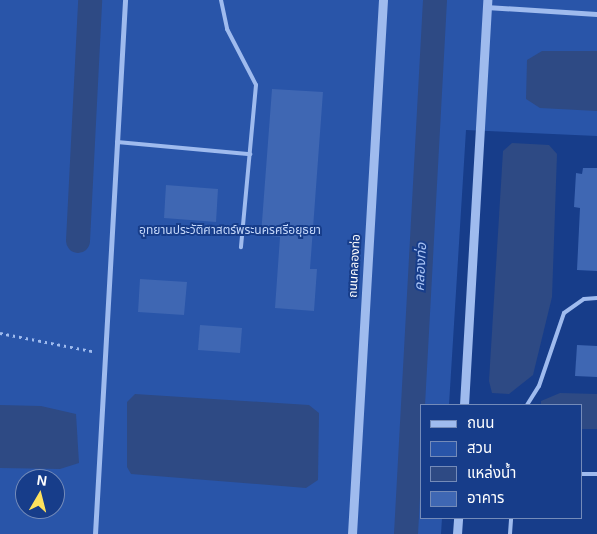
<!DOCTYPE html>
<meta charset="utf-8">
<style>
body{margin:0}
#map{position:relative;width:597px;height:534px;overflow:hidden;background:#173d8a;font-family:Arial,"Noto Sans Thai",sans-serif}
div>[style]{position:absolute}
.green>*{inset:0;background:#2955a9}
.water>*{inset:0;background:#2e4a84}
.canal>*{height:24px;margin:-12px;padding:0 12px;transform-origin:12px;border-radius:12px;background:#2e4a84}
.building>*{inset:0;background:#3f67b3}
.path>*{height:3px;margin-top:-1.5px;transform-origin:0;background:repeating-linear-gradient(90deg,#9fbbee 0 2.5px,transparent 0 6.5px)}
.service>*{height:4px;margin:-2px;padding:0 2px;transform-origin:2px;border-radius:2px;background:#9fbbee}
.minor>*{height:5px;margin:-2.5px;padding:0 2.5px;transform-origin:2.5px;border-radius:2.5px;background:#9fbbee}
.tertiary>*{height:9px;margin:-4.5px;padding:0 4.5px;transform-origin:4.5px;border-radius:4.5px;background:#9fbbee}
span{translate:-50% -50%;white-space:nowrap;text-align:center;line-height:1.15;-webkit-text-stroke:4px #173d8a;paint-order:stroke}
.park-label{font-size:12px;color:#c5d8fa}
.street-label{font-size:12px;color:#fff}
.water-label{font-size:14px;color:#abc5f6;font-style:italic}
.legend{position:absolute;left:420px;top:404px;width:162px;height:115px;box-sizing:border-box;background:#173d8a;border:1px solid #748bb9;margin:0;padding:6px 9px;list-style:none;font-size:15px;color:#fff}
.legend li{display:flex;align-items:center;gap:10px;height:25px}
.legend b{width:25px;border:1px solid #748bb9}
.north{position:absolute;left:15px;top:469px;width:50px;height:50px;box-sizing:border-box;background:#173d8a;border:1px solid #748bb9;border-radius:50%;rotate:8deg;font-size:14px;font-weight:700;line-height:20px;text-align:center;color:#fff}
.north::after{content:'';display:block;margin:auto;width:18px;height:22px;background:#ffe25d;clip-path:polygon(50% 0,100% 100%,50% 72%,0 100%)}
</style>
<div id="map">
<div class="green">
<i style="clip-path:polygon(evenodd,0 0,597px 0,597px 136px,466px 130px,449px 405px,421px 405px,421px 518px,442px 518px,441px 534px,0 534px,0 0,25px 479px,55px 479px,55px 509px,25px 509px,25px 479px)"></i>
</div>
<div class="water">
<i style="clip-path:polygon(542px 51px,597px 51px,597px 111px,540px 108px,526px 99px,527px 60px)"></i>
<i style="clip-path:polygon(512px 143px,549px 145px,557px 154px,552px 297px,533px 375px,509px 394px,492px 393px,489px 381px,503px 151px)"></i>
<i style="clip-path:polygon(560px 393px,597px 394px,597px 429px,581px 429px,581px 405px,541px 405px,541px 401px)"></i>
<i style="clip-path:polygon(135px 394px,309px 405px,319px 413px,318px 480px,306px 488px,131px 474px,127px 467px,127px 402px)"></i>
<i style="clip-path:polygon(0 405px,41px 406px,76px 414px,79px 463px,60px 469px,0 468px)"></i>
</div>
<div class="canal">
<i style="left:78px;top:241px;width:241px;rotate:-87.1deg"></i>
<i style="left:406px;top:534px;width:535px;rotate:-86.89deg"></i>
</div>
<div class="building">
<i style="clip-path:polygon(272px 89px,323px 92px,310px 269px,317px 269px,314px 311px,275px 308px,280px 237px,261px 235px)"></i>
<i style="clip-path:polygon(583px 168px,597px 168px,597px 271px,577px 270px,580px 208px,574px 207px,576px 173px,582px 174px)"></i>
<i style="clip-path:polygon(166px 185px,218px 189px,216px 222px,164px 218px)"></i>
<i style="clip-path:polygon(140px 279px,187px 282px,184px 315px,138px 312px)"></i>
<i style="clip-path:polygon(200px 325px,242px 328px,240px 353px,198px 350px)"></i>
<i style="clip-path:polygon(577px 345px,597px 346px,597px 377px,575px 376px)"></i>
</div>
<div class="path">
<i style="left:0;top:333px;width:94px;rotate:11.1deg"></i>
</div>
<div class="service">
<i style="left:221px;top:0;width:30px;rotate:78deg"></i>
<i style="left:227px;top:29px;width:63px;rotate:62.6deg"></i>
<i style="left:256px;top:85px;width:163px;rotate:95.3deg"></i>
<i style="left:117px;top:142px;width:134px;rotate:5.2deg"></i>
<i style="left:527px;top:405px;width:22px;rotate:-58deg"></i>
<i style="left:539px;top:386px;width:77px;rotate:-71.1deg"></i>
<i style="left:564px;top:313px;width:24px;rotate:-35deg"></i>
<i style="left:584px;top:299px;width:13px;rotate:-4deg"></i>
<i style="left:581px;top:474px;width:16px"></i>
<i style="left:510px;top:534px;width:16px;rotate:-86deg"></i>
</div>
<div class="minor">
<i style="left:486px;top:7px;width:111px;rotate:3.6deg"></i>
<i style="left:95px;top:534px;width:535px;rotate:-86.78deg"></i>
</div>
<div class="tertiary">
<i style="left:464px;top:405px;width:406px;rotate:-86.7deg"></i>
<i style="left:352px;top:534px;width:535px;rotate:-86.68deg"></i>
<i style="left:457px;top:534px;width:16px;rotate:-86deg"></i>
</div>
<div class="park-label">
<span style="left:230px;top:231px">อุทยานประวัติศาสตร์พระนครศรีอยุธยา</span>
</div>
<div class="street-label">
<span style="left:355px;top:266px;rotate:-87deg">ถนนคลองท่อ</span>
</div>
<div class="water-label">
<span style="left:420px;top:267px;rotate:-87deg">คลองท่อ</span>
</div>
<ul class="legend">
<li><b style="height:6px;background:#9fbbee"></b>ถนน</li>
<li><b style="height:14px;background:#2955a9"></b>สวน</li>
<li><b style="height:14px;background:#2e4a84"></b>แหล่งน้ำ</li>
<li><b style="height:14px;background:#3f67b3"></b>อาคาร</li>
</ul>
<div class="north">N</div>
</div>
